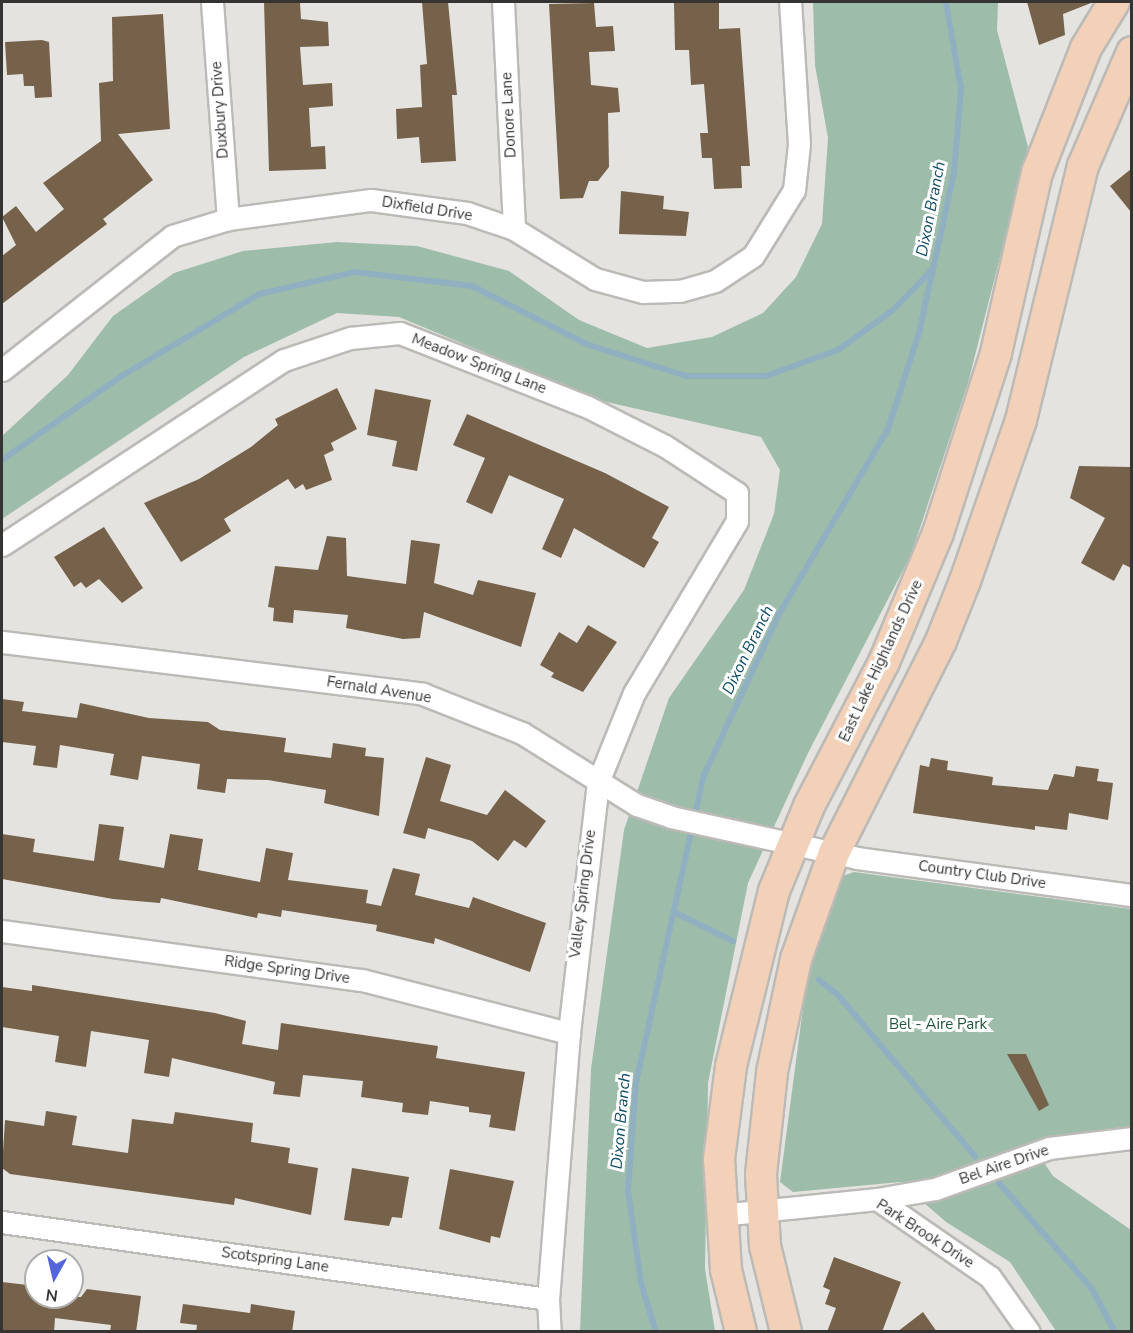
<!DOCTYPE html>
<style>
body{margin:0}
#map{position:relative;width:1133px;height:1333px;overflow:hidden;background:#e5e3e0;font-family:"Nunito Sans",sans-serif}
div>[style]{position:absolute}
.green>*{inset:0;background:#9ebcaa}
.stream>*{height:6px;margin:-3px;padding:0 3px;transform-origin:3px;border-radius:3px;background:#90b0c1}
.building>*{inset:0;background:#76624a}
.roads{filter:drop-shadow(2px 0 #bcbab7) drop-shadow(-2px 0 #bcbab7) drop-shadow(0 2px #bcbab7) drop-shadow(0 -2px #bcbab7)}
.minor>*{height:21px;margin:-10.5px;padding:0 10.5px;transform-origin:10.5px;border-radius:10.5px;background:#fff}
.secondary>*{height:30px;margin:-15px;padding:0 15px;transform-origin:15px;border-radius:15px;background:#f2d1b8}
span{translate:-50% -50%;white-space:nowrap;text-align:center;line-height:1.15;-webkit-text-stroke:6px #fff;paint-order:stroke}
.street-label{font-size:15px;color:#353433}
.park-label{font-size:15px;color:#1e553b}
.water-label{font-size:16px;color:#0c4b65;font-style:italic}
.frame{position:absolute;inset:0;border:3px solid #353433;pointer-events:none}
.north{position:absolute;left:24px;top:1249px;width:60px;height:60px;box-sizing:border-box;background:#fff;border:2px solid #aeaead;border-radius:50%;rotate:188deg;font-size:16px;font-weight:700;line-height:24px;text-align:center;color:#353433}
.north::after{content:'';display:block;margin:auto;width:21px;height:27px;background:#5465dc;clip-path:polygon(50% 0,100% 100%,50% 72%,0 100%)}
</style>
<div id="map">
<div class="green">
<i style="clip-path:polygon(813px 2px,998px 2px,997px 30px,1028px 147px,968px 383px,911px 555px,808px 753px,748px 883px,708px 1083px,705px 1269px,715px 1331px,580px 1331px,591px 1069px,624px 830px,669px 698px,744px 590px,774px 514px,780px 470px,761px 437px,598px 400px,399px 317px,337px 313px,244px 357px,2px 519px,2px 436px,68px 375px,113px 316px,174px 273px,243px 251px,337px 242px,417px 246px,509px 271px,579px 320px,647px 348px,712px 337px,763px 313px,796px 277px,822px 224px,828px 138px,815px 65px)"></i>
<i style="clip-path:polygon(854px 872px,1131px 909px,1131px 1131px,1031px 1143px,1053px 1176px,1131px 1230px,1131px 1331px,1056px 1331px,1010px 1262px,946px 1222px,900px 1182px,793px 1192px,780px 1182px,808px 970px,837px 878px)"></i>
</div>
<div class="stream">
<i style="left:2px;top:460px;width:144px;rotate:-35.1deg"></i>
<i style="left:120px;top:377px;width:162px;rotate:-30.8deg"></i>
<i style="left:259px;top:294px;width:98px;rotate:-12.9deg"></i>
<i style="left:355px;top:272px;width:118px;rotate:6.8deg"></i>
<i style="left:472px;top:286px;width:131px;rotate:26.8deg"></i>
<i style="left:589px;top:345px;width:102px;rotate:17.7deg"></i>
<i style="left:686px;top:376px;width:80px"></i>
<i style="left:766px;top:376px;width:77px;rotate:-19.9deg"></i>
<i style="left:838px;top:350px;width:68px;rotate:-36deg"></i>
<i style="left:893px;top:310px;width:57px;rotate:-45.7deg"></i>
<i style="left:674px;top:912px;width:66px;rotate:26.2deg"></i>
<i style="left:819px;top:980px;width:23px;rotate:38deg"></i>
<i style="left:837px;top:994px;width:213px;rotate:49.6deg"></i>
<i style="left:999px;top:1183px;width:141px;rotate:48.7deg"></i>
<i style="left:1092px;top:1289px;width:49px;rotate:61.9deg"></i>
<i style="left:656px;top:1332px;width:51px;rotate:-107deg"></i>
<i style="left:641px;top:1283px;width:94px;rotate:-98deg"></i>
<i style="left:628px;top:1190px;width:107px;rotate:-85.7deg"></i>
<i style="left:636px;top:1083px;width:315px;rotate:-77.6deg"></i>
<i style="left:704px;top:775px;width:178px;rotate:-65deg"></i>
<i style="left:779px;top:614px;width:215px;rotate:-59.5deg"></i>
<i style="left:888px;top:429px;width:101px;rotate:-72.1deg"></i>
<i style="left:919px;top:333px;width:164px;rotate:-77.7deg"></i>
<i style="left:954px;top:173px;width:84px;rotate:-85.2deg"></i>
<i style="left:961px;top:89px;width:88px;rotate:-99.8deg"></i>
</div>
<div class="building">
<i style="clip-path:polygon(264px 2px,300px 2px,301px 19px,328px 22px,329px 46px,300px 47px,303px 85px,332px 83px,333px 106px,309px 108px,311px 147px,325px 146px,326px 169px,269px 171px)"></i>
<i style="clip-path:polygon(422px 2px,448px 2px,457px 95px,452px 95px,456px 161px,421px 163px,419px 137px,397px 139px,396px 109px,422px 107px,420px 65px,427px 64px)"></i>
<i style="clip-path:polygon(719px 2px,719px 29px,740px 28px,750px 166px,741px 166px,742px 188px,714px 189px,712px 158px,702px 158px,700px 133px,708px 133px,704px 84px,691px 85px,689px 50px,675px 50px,674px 3px)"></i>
<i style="clip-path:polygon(1027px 2px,1091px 2px,1091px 3px,1063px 14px,1065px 35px,1039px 45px)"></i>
<i style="clip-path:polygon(594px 3px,596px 27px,613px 26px,615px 51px,589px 52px,591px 85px,618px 88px,620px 112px,608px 113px,609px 167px,598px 181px,589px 181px,583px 198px,560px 199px,549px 4px)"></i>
<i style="clip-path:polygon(163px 14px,170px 129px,118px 134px,153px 180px,103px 219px,107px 224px,2px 304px,2px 256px,16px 245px,2px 217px,16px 206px,36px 232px,64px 209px,43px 183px,101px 141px,99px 83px,113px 81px,112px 17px)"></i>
<i style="clip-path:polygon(42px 40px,49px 42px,52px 97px,35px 98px,34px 86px,24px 86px,23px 74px,7px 75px,5px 42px)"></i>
<i style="clip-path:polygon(1131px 169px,1131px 212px,1110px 186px)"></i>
<i style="clip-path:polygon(621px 191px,664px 196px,663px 209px,689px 212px,686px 236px,619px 234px)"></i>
<i style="clip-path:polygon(337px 388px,357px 429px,331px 443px,334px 450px,324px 455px,332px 480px,306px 490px,303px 484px,295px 489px,288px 479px,224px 519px,231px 531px,181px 562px,144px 503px,199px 479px,251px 447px,278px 425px,275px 419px)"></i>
<i style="clip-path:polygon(375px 389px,431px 400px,417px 471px,392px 466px,397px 441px,367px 435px)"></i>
<i style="clip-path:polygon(467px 414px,605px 473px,669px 507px,652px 538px,659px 542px,644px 568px,574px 528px,561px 558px,542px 549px,564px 499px,509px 475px,492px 514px,466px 502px,485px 458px,453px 445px)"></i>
<i style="clip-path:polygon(1079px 466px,1131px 467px,1131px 568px,1123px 564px,1114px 581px,1081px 563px,1105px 518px,1070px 498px)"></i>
<i style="clip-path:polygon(104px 527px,143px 588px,122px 603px,99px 579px,86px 588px,81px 582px,74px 587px,54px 557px)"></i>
<i style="clip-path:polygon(327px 536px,346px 538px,347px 576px,406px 584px,411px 540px,440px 544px,434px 583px,473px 595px,478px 580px,536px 593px,521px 647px,424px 612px,420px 638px,403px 639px,346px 628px,348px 615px,294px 610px,293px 623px,273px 621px,274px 608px,268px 607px,275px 566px,318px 570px)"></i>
<i style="clip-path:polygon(588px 625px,617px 642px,583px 692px,551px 677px,554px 673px,540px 665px,559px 632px,577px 643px)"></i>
<i style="clip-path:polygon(2px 699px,24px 702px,22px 711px,77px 718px,80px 703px,149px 718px,208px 722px,220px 730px,286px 738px,284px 752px,331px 758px,333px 743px,366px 748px,365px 756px,384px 758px,379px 816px,324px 803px,326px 790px,268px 780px,227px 779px,225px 793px,197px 789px,200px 764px,142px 756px,138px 780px,110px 775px,114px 754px,60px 745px,57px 768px,33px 765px,36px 746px,2px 742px)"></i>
<i style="clip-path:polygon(426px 757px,451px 765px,440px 801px,487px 815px,505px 790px,546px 821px,526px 848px,514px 840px,498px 861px,472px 841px,428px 828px,425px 839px,403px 833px)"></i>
<i style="clip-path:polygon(931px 758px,948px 761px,947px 770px,993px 777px,992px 785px,1048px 790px,1054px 774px,1074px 777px,1076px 766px,1099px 769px,1097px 781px,1113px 783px,1108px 820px,1069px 813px,1067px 830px,1035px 826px,1035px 830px,913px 813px,920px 765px,929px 767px)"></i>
<i style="clip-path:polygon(99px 824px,124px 827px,119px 860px,164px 868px,170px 834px,203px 839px,198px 870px,260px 882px,266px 848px,293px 853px,288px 880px,368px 890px,366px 903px,381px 906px,393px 868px,420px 874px,415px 895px,469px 908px,473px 897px,546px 923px,530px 972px,435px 938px,434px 944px,376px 931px,377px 925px,282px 910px,281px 917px,258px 913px,257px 918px,161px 898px,160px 903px,113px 899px,2px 879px,2px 834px,35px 839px,33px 852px,94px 861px)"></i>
<i style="clip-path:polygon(32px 985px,215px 1013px,246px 1021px,242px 1044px,278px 1050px,281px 1023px,438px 1046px,436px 1058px,525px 1072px,515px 1131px,489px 1127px,491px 1115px,469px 1112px,469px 1107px,430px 1101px,428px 1115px,402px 1112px,403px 1103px,361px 1097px,363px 1081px,303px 1075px,300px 1097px,273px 1094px,275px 1082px,172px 1058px,169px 1077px,144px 1073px,149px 1040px,91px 1031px,86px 1067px,55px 1062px,59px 1036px,2px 1027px,2px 987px,32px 991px)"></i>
<i style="clip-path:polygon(1007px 1054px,1026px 1054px,1049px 1105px,1039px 1111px)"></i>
<i style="clip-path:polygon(46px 1111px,77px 1116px,72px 1145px,128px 1153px,132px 1119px,173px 1124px,175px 1112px,253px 1123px,251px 1142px,290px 1148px,288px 1163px,318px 1168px,311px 1215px,235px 1198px,234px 1205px,10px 1174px,2px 1168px,5px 1120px,44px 1126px)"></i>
<i style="clip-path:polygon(352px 1168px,409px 1177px,402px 1218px,392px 1217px,389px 1226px,344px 1220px)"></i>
<i style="clip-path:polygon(450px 1169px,514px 1181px,500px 1238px,491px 1236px,490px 1243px,439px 1229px)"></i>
<i style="clip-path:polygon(834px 1257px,901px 1282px,882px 1332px,827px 1332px,836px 1308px,825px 1304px,830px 1290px,823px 1287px)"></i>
<i style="clip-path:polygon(2px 1282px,36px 1286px,36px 1297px,81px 1297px,87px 1289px,141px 1296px,136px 1332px,110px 1332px,111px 1325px,55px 1318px,54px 1332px,2px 1332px)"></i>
<i style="clip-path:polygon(183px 1304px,250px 1313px,251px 1304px,295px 1311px,292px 1332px,196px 1332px,197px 1325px,180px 1323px)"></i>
<i style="clip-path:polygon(923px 1312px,937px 1332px,897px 1332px)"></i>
</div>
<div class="roads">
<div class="minor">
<i style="left:212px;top:2px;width:218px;rotate:85.8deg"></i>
<i style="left:503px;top:2px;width:227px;rotate:87.2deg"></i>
<i style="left:2px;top:370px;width:216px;rotate:-38.2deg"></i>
<i style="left:172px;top:236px;width:59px;rotate:-16.9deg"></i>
<i style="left:228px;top:219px;width:144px;rotate:-7.6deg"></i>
<i style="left:371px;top:200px;width:97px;rotate:7.7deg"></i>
<i style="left:467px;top:213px;width:50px;rotate:18.8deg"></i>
<i style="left:514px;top:229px;width:95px;rotate:31.7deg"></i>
<i style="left:595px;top:279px;width:50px;rotate:15.2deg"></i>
<i style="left:643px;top:292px;width:37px;rotate:-2deg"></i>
<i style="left:680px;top:291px;width:36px;rotate:-16deg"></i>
<i style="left:715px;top:281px;width:45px;rotate:-33.3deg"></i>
<i style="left:753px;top:256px;width:78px;rotate:-58.2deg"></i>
<i style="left:794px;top:190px;width:46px;rotate:-83.8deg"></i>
<i style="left:799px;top:144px;width:142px;rotate:-93.6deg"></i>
<i style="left:2px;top:545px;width:337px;rotate:-33.3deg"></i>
<i style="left:284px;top:360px;width:70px;rotate:-18.4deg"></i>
<i style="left:350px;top:338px;width:50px;rotate:-5.7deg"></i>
<i style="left:400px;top:333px;width:202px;rotate:21.5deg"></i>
<i style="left:588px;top:407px;width:86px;rotate:26.9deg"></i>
<i style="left:665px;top:446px;width:86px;rotate:33.1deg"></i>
<i style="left:737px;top:493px;width:28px;rotate:90deg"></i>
<i style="left:737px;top:521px;width:200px;rotate:120.9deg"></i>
<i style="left:634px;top:693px;width:96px;rotate:112deg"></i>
<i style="left:598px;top:782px;width:253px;rotate:96.6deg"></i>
<i style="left:569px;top:1033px;width:267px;rotate:94.5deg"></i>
<i style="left:548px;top:1299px;width:33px;rotate:87deg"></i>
<i style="left:2px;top:642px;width:424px;rotate:7deg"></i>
<i style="left:423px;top:694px;width:106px;rotate:21.5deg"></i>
<i style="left:522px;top:733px;width:136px;rotate:32.1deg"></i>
<i style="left:637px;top:805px;width:36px;rotate:19deg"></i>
<i style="left:671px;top:817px;width:190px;rotate:12.4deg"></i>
<i style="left:857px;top:858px;width:277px;rotate:7.7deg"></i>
<i style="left:2px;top:931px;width:363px;rotate:7.8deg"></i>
<i style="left:362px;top:980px;width:214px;rotate:14.4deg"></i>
<i style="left:877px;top:1199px;width:59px;rotate:-9.8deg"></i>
<i style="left:935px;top:1189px;width:121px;rotate:-19.8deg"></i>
<i style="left:1049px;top:1148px;width:84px;rotate:-6.9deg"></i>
<i style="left:720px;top:1215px;width:158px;rotate:-5.8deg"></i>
<i style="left:877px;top:1199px;width:137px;rotate:34.6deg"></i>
<i style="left:990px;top:1277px;width:67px;rotate:54.7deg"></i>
<i style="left:2px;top:1222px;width:551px;rotate:8.03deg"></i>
</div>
<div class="secondary">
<i style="left:741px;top:1332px;width:64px;rotate:-103.6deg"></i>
<i style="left:726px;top:1270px;width:111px;rotate:-93.6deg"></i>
<i style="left:719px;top:1159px;width:94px;rotate:-82.6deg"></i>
<i style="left:731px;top:1066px;width:180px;rotate:-76.2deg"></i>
<i style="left:774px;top:891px;width:92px;rotate:-67.6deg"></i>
<i style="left:809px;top:806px;width:162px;rotate:-62.5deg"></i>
<i style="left:884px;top:662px;width:140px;rotate:-67.3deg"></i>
<i style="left:938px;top:533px;width:189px;rotate:-72.1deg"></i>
<i style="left:996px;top:353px;width:185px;rotate:-77.2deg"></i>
<i style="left:1037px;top:173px;width:134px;rotate:-68.6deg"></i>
<i style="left:1086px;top:48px;width:54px;rotate:-58.7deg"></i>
<i style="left:786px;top:1332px;width:89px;rotate:-103.7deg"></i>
<i style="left:765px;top:1246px;width:72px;rotate:-93.2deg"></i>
<i style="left:761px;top:1174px;width:103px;rotate:-83.8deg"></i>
<i style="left:772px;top:1072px;width:116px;rotate:-78deg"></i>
<i style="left:796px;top:959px;width:113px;rotate:-70.3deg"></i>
<i style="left:834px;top:853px;width:237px;rotate:-63.2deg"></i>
<i style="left:941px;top:641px;width:65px;rotate:-68.2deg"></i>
<i style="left:965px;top:581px;width:170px;rotate:-70.8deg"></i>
<i style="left:1021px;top:420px;width:261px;rotate:-76.3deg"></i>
<i style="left:1083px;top:166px;width:124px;rotate:-66.7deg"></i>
</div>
</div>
<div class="street-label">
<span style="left:220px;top:110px;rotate:-94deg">Duxbury Drive</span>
<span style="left:509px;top:115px;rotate:-93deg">Donore Lane</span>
<span style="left:427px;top:209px;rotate:9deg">Dixfield Drive</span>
<span style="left:479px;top:364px;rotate:21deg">Meadow Spring Lane</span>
<span style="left:881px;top:661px;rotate:-65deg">East Lake Highlands Drive</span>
<span style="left:379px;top:690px;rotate:9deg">Fernald Avenue</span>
<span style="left:982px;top:875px;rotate:8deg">Country Club Drive</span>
<span style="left:583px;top:894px;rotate:-83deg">Valley Spring Drive</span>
<span style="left:287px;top:970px;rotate:8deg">Ridge Spring Drive</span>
<span style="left:1004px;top:1165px;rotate:-19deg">Bel Aire Drive</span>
<span style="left:925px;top:1234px;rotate:33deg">Park Brook Drive</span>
<span style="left:275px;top:1260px;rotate:8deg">Scotspring Lane</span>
</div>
<div class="park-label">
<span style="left:938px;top:1025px">Bel - Aire Park</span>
</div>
<div class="water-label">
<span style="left:931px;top:209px;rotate:-79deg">Dixon Branch</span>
<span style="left:748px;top:650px;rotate:-64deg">Dixon Branch</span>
<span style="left:621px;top:1121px;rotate:-85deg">Dixon Branch</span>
</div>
<div class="frame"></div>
<div class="north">N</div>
</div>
